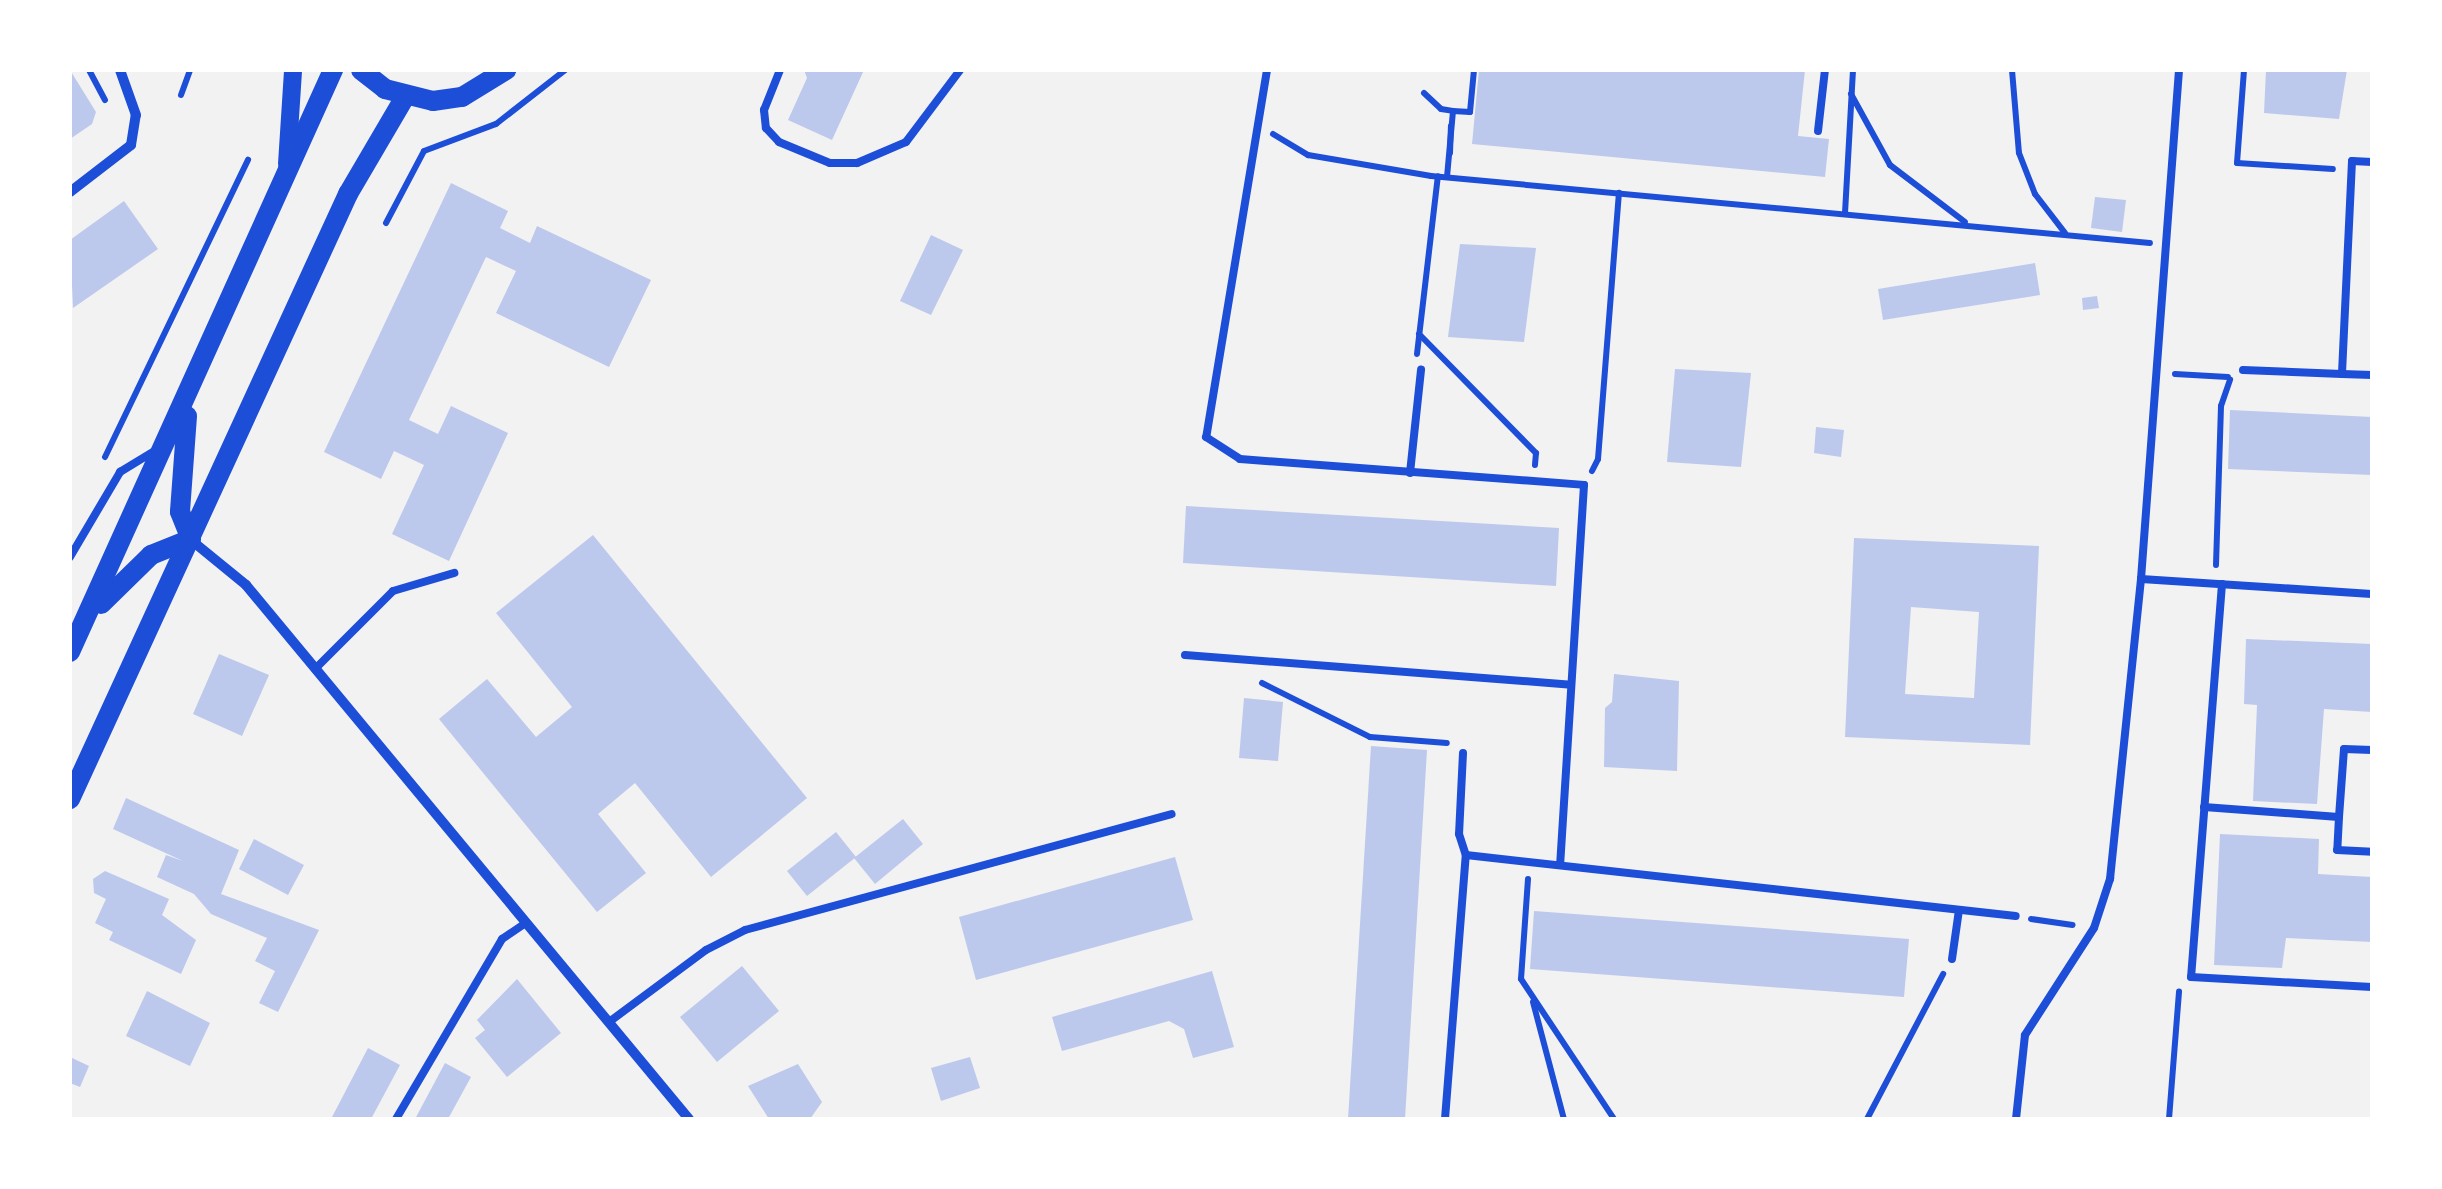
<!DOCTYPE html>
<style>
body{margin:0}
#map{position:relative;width:2442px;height:1189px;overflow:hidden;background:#f2f2f2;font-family:Cabin,sans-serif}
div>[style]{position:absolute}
.building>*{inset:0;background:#bdc9ec}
.path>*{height:6px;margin:-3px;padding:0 3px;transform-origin:3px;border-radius:3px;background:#1d4ed8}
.service>*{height:8px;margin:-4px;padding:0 4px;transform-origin:4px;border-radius:4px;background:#1d4ed8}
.minor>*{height:10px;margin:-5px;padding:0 5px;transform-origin:5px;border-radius:5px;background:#1d4ed8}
.tertiary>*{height:18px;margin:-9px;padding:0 9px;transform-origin:9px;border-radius:9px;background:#1d4ed8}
.secondary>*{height:20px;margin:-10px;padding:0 10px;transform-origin:10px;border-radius:10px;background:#1d4ed8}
span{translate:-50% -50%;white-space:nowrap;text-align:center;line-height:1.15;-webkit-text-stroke:10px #fff;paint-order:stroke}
.frame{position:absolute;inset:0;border:72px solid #fff;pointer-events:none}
</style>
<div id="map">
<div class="building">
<i style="clip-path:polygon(70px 70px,96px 112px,92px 124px,70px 139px)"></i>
<i style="clip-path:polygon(804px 70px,864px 70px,832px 140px,788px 120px,807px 78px)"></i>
<i style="clip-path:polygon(1479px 70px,1805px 70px,1798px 136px,1829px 139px,1825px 177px,1472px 144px)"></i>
<i style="clip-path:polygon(2266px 70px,2347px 70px,2339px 119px,2264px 113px)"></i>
<i style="clip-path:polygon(451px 183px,508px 211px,500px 228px,530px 243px,537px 226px,651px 280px,609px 367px,496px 313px,516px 271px,486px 257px,409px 420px,438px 434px,451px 406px,508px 433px,449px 561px,392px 534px,424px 465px,394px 451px,381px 479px,324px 452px)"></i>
<i style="clip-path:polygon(2095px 197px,2126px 200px,2122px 232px,2091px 228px)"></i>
<i style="clip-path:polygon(124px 201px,158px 249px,73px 308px,70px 240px)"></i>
<i style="clip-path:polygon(931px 235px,963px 250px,931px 315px,900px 301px)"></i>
<i style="clip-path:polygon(1460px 244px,1536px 248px,1524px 342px,1448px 337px)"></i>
<i style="clip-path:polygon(2035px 263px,2040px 295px,1883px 320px,1878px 289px)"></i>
<i style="clip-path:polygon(2097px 296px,2099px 308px,2083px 310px,2082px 298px)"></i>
<i style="clip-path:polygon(1675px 369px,1751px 373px,1741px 467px,1667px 462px)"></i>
<i style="clip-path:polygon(2230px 410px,2372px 417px,2372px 475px,2228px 469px)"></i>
<i style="clip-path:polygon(1816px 427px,1844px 430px,1841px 457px,1814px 453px)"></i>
<i style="clip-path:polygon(1186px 506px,1559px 528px,1556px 586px,1183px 563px)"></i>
<i style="clip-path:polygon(593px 535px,807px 798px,711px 877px,635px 783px,598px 814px,646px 873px,597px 912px,439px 719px,487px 679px,536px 737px,572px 707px,496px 613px)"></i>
<i style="clip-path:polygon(evenodd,1854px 538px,2039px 546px,2030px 745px,1845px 737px,1854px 538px,1911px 607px,1979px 612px,1974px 698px,1905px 694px,1911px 607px)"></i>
<i style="clip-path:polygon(2246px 639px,2372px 644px,2372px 712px,2324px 709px,2317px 804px,2253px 801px,2257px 705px,2244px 704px)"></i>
<i style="clip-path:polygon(219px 654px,269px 675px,242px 736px,193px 714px)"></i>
<i style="clip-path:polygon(1614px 674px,1679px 681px,1677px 771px,1604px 767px,1605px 708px,1612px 702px)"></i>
<i style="clip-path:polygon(1244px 698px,1283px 702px,1278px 761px,1239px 758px)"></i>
<i style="clip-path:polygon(1371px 746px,1427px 750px,1405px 1119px,1348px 1119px)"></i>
<i style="clip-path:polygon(126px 798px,239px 850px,221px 894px,319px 930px,278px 1012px,259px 1003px,275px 971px,255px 961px,267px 938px,211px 914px,194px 894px,157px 877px,166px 855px,183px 861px,113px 829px)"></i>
<i style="clip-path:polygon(903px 819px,923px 844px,875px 884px,854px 858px)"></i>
<i style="clip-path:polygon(836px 832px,856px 857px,807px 896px,787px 871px)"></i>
<i style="clip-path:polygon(2220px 834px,2319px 839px,2318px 874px,2372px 877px,2372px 942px,2286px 938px,2282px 968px,2214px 965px)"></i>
<i style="clip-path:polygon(254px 839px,304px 865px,288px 895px,239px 869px)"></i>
<i style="clip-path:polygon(1175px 857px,1193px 920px,976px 980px,959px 917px)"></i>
<i style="clip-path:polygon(105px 871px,169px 899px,162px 915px,196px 940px,181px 974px,109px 940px,113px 932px,95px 923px,106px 899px,94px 893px,93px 879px)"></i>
<i style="clip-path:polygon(1534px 911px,1909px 939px,1904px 997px,1530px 969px)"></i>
<i style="clip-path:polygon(742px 966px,779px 1011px,717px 1062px,680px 1017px)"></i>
<i style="clip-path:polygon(1212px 971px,1234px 1047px,1193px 1058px,1184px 1029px,1169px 1021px,1062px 1051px,1052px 1017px)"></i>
<i style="clip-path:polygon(517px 979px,561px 1033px,507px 1077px,475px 1038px,485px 1030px,477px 1020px)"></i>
<i style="clip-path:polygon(147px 991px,210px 1023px,190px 1066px,126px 1036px)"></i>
<i style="clip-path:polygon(368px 1048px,400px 1065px,371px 1119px,331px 1119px)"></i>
<i style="clip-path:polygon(70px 1057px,89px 1066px,80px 1087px,70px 1083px)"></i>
<i style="clip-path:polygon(970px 1057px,980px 1088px,941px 1101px,931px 1068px)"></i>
<i style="clip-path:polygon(445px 1063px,471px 1077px,448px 1119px,415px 1119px)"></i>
<i style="clip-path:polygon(798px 1064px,822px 1102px,810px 1119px,769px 1119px,748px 1086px)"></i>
</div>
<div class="path">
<i style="left:89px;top:70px;width:34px;rotate:62deg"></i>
<i style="left:2012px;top:70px;width:83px;rotate:85.2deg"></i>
<i style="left:2019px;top:153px;width:44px;rotate:68.7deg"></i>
<i style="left:2035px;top:194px;width:49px;rotate:52.4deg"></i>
<i style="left:2244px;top:70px;width:93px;rotate:94.3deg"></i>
<i style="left:2237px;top:163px;width:96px;rotate:3.6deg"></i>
<i style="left:1424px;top:93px;width:23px;rotate:43deg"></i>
<i style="left:1441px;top:109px;width:12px;rotate:9deg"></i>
<i style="left:1453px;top:111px;width:66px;rotate:95.2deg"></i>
<i style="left:1851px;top:94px;width:81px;rotate:61.2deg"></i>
<i style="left:1890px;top:165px;width:94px;rotate:37.2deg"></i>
<i style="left:181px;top:95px;width:27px;rotate:-70deg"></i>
<i style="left:1453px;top:111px;width:17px;rotate:3deg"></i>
<i style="left:1470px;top:112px;width:42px;rotate:-84.6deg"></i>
<i style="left:1273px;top:134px;width:41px;rotate:31deg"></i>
<i style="left:1308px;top:155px;width:125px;rotate:9.7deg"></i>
<i style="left:1431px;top:176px;width:722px;rotate:5.32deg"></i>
<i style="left:1450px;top:153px;width:27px;rotate:-88deg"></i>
<i style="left:1845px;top:213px;width:143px;rotate:-86.8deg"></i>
<i style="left:386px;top:223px;width:81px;rotate:-62.2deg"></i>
<i style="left:424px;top:151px;width:77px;rotate:-20.6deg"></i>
<i style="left:496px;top:124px;width:88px;rotate:-38deg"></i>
<i style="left:1419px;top:334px;width:167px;rotate:45.5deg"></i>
<i style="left:1536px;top:453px;width:12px;rotate:95deg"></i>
<i style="left:1417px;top:354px;width:179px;rotate:-83.3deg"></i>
<i style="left:2175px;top:374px;width:53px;rotate:3.2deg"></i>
<i style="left:105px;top:457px;width:330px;rotate:-64.3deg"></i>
<i style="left:1592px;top:471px;width:13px;rotate:-63deg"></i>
<i style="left:1598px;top:459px;width:267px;rotate:-85.5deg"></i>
<i style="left:2216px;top:565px;width:159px;rotate:-88.2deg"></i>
<i style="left:2221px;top:406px;width:28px;rotate:-71deg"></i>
<i style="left:1262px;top:683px;width:121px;rotate:26.6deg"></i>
<i style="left:1370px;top:737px;width:77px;rotate:4.5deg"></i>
<i style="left:1528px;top:879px;width:100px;rotate:94deg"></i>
<i style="left:1521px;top:979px;width:168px;rotate:56.4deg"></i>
<i style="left:2031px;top:919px;width:42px;rotate:8.1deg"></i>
<i style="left:1533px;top:1002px;width:121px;rotate:75.2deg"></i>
<i style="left:1867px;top:1119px;width:164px;rotate:-62.3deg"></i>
<i style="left:2169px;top:1119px;width:128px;rotate:-85.5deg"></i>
</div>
<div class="service">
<i style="left:780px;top:70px;width:43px;rotate:111.8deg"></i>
<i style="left:764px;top:110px;width:18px;rotate:84deg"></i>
<i style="left:766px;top:128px;width:19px;rotate:47deg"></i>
<i style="left:779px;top:142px;width:55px;rotate:22.4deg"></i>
<i style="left:830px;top:163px;width:27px"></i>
<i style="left:857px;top:163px;width:53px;rotate:-23.2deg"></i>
<i style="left:906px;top:142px;width:90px;rotate:-53.1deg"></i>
<i style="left:1267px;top:70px;width:372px;rotate:99.4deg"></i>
<i style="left:1206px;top:437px;width:40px;rotate:32.9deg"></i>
<i style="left:1240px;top:459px;width:345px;rotate:4.3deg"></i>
<i style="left:1584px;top:485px;width:379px;rotate:93.6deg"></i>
<i style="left:1818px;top:131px;width:61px;rotate:-83.5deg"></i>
<i style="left:2372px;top:162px;width:20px;rotate:-177deg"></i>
<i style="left:2352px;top:161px;width:213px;rotate:92.7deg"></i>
<i style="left:2342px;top:374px;width:30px;rotate:2deg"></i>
<i style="left:2243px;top:370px;width:99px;rotate:2.3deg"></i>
<i style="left:1410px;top:473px;width:104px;rotate:-83.9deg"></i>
<i style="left:70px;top:557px;width:99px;rotate:-59.5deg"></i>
<i style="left:120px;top:472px;width:42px;rotate:-31.4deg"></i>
<i style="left:2141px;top:579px;width:231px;rotate:3.7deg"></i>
<i style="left:2222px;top:584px;width:394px;rotate:94.5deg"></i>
<i style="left:2191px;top:977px;width:181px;rotate:3.2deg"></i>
<i style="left:1185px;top:655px;width:387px;rotate:4.4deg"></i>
<i style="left:315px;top:669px;width:110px;rotate:-45deg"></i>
<i style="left:393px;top:591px;width:64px;rotate:-16.4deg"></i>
<i style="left:1463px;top:753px;width:81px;rotate:92.8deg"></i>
<i style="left:1459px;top:834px;width:22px;rotate:72deg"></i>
<i style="left:2204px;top:807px;width:135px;rotate:4.2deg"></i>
<i style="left:2339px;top:817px;width:68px;rotate:-85.8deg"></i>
<i style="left:2344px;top:749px;width:28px;rotate:2deg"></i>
<i style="left:2339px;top:817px;width:33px;rotate:93deg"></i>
<i style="left:2337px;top:850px;width:35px;rotate:3deg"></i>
<i style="left:1952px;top:959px;width:49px;rotate:-81.9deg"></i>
<i style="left:609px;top:1022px;width:121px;rotate:-36.6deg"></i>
<i style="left:706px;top:950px;width:44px;rotate:-27.1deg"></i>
<i style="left:745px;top:930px;width:442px;rotate:-15.2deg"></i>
<i style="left:396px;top:1119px;width:209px;rotate:-59.5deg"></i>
<i style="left:502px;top:939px;width:29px;rotate:-34deg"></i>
<i style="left:1445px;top:1119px;width:265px;rotate:-85.5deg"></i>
<i style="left:1466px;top:855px;width:553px;rotate:6.33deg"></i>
<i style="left:2016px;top:1119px;width:84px;rotate:-83.9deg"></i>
<i style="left:2025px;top:1035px;width:127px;rotate:-57.2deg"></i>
<i style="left:2094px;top:928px;width:52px;rotate:-71.9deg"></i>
<i style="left:2110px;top:879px;width:302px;rotate:-84.1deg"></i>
<i style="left:2141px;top:579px;width:510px;rotate:-85.73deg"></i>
</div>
<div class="minor">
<i style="left:70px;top:192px;width:77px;rotate:-37.6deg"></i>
<i style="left:131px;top:145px;width:30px;rotate:-81deg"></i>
<i style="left:136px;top:115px;width:48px;rotate:-109.6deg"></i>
<i style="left:191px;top:540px;width:71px;rotate:39.3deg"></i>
<i style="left:246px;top:585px;width:694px;rotate:50.32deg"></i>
</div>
<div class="tertiary">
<i style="left:287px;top:164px;width:94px;rotate:-86.3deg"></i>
</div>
<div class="secondary">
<i style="left:361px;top:70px;width:31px;rotate:38deg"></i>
<i style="left:385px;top:89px;width:49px;rotate:14deg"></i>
<i style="left:433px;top:101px;width:29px;rotate:-8deg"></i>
<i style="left:462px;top:97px;width:52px;rotate:-31.5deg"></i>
<i style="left:187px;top:416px;width:96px;rotate:94.2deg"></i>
<i style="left:180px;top:512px;width:29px;rotate:68deg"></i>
<i style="left:101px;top:604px;width:70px;rotate:-44.4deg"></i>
<i style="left:151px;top:555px;width:43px;rotate:-21.8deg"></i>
<i style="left:70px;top:652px;width:639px;rotate:-65.68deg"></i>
<i style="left:70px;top:799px;width:666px;rotate:-65.32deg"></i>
<i style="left:348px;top:194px;width:113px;rotate:-59.6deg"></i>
</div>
<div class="frame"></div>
</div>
